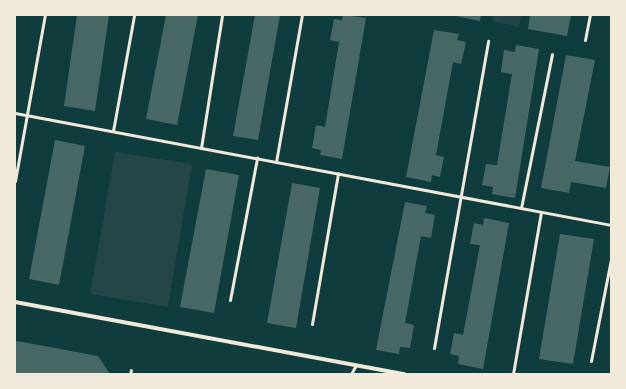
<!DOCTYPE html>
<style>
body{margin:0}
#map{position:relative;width:626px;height:389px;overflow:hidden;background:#0f3d3e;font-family:Spectral,serif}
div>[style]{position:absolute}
.green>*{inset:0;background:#244646}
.building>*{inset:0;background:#486865}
.service>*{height:3px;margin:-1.5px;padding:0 1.5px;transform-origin:1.5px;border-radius:1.5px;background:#f1e9da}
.minor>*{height:4px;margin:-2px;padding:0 2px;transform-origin:2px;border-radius:2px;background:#f1e9da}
span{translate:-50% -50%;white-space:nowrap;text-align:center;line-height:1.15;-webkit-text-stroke:4px #f1e9da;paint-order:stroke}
.frame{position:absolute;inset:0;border:16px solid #f1e9da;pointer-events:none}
</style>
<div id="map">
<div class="green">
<i style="clip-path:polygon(493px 15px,521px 15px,519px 27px,492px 21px)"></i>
<i style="clip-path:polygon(115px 152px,192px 164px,168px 307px,90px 294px)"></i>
</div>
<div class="building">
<i style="clip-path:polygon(77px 15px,109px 15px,95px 111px,64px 106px)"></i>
<i style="clip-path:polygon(166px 15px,198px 15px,177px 125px,146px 119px)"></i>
<i style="clip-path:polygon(255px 15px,280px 15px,258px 140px,233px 136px)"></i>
<i style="clip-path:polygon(343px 15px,366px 18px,342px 159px,320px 155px,321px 150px,312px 148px,316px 125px,325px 127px,339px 42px,330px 40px,334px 19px,342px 20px)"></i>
<i style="clip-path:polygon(451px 15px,481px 15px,480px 21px)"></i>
<i style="clip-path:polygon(530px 15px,571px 15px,567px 36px,528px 29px)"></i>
<i style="clip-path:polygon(434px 30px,459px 34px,457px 40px,466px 42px,461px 64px,453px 62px,436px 155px,444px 157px,440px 177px,432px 175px,431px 182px,406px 177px)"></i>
<i style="clip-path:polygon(516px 45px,539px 49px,515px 198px,492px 194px,493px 187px,482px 185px,486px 164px,497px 165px,512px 74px,501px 72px,504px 50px,515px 52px)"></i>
<i style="clip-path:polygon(566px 55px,595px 60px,575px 161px,610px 167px,606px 188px,571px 182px,569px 193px,541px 188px)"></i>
<i style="clip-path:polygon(55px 140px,85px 146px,59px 285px,29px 279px)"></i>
<i style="clip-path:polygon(206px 169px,239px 175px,214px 313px,180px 307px)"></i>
<i style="clip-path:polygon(292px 183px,320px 188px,296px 328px,267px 323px)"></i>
<i style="clip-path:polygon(405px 202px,427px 206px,425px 213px,435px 215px,431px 238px,421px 236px,405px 323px,414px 325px,410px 348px,400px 347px,399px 354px,376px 350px)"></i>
<i style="clip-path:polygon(484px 218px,509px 223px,483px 369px,458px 364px,459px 356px,450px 354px,454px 333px,463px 335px,480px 245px,470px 244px,474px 223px,483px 225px)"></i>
<i style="clip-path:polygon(560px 234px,594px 239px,573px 364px,539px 359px)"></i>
<i style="clip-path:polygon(17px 341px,98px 356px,110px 374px,15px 374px,15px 342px)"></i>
</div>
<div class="service">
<i style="left:585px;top:40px;width:25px;rotate:-79deg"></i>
<i style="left:15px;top:113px;width:606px;rotate:10.64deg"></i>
<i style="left:113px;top:131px;width:118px;rotate:-79.7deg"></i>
<i style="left:201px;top:148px;width:135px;rotate:-81deg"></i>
<i style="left:276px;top:162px;width:149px;rotate:-80deg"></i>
<i style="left:15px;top:181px;width:169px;rotate:-79.8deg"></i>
<i style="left:521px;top:208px;width:157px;rotate:-78.6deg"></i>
<i style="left:230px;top:300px;width:145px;rotate:-79.2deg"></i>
<i style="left:312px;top:324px;width:153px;rotate:-80.2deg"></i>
<i style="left:434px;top:348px;width:312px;rotate:-80deg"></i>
<i style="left:591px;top:361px;width:104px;rotate:-78.9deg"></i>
<i style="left:130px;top:374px;width:4px;rotate:-76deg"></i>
<i style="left:351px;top:374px;width:10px;rotate:-61deg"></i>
<i style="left:513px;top:374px;width:164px;rotate:-80.2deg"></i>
</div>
<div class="minor">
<i style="left:15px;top:302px;width:396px;rotate:10.5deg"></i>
</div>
<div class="frame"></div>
</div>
